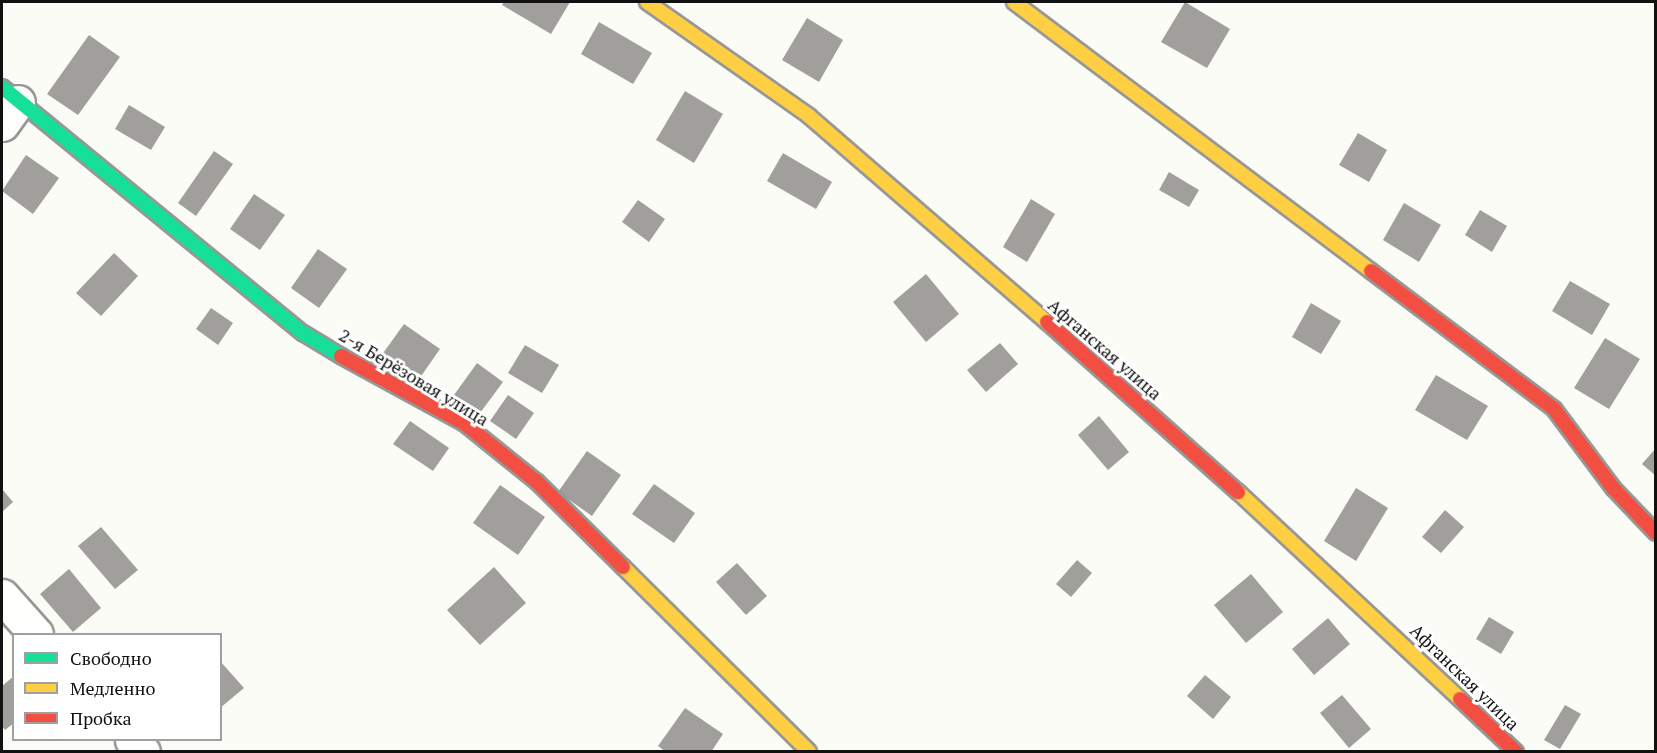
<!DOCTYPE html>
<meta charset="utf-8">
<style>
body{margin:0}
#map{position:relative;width:1657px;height:753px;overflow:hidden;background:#fcfcf7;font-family:"PT Serif",serif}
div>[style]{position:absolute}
.building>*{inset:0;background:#a19f9c}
.roads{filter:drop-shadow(2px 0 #979795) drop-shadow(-2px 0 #979795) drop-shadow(0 2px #979795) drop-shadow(0 -2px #979795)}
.street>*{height:33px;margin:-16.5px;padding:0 16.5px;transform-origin:16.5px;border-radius:16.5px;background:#fffffe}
.fast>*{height:14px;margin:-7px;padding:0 7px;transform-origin:7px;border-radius:7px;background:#16e098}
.slow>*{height:14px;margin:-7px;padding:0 7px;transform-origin:7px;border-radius:7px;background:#ffcf43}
.jam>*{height:14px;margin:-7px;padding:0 7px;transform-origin:7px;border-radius:7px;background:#f24e42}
span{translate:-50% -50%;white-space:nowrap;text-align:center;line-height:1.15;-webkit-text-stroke:6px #fff;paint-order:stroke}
.street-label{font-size:18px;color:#111}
.frame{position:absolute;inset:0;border:3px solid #111;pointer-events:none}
.legend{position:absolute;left:12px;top:633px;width:210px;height:108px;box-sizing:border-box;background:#fff;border:2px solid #a0a0a0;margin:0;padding:8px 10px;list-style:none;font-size:18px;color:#111}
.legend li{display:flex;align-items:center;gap:12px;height:30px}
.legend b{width:30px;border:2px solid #a0a0a0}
</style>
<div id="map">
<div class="building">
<i style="clip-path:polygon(504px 2px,570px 2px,551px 34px,502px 5px)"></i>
<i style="clip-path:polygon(1185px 2px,1230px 29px,1207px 68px,1161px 42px)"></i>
<i style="clip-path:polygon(807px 18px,843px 40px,819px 82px,782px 60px)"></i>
<i style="clip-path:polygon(599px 22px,652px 53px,633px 84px,581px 54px)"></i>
<i style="clip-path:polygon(89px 35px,120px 57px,78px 115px,47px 94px)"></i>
<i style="clip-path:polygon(685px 91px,723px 114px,694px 163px,656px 140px)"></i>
<i style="clip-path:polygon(129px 105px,165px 127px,151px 150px,115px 129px)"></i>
<i style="clip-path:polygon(1358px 133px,1387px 150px,1369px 182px,1339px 165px)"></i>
<i style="clip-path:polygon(214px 151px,233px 164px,196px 216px,178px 203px)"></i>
<i style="clip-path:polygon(783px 153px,832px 182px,816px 209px,767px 181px)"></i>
<i style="clip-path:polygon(26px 155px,59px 178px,33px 214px,2px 191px)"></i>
<i style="clip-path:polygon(1169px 172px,1199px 190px,1189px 207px,1159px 190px)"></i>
<i style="clip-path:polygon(254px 194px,285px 215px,260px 250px,230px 229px)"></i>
<i style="clip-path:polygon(1031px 199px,1055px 214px,1027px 262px,1003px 247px)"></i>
<i style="clip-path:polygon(638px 200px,665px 219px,649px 242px,622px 222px)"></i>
<i style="clip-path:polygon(1404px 203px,1441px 225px,1419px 262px,1383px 240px)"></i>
<i style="clip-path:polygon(1480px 210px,1507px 226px,1492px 252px,1465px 235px)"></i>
<i style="clip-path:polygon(318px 249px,347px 269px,319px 308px,291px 288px)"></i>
<i style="clip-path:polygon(114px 253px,138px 276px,101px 316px,76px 293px)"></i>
<i style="clip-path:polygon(926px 274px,959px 314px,926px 342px,893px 302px)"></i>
<i style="clip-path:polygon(1570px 281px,1610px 304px,1592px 335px,1552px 311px)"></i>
<i style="clip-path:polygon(1311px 303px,1341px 321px,1321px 354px,1292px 337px)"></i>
<i style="clip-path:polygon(211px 308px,233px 323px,218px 345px,196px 329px)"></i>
<i style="clip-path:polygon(404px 324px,440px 349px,417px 382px,381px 356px)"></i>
<i style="clip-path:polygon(1605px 338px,1640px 359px,1609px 409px,1574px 388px)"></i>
<i style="clip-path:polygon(1000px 343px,1018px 364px,986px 392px,967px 370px)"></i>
<i style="clip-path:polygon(525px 345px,559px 365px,542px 393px,508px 373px)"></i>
<i style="clip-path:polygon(477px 363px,503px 382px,480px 413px,454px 395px)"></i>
<i style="clip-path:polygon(1436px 375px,1488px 406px,1467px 440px,1415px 410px)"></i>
<i style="clip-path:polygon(508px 395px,534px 413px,516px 439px,490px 421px)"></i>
<i style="clip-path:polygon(1099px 416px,1129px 452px,1108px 470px,1078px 435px)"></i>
<i style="clip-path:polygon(410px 421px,449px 448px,433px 471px,393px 444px)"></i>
<i style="clip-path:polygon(1656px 448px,1656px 476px,1642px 464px)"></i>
<i style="clip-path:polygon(587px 451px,621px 475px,592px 516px,558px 492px)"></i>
<i style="clip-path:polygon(654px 484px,695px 513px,674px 543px,632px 514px)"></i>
<i style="clip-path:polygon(500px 485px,545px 517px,518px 555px,473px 523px)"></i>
<i style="clip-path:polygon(1356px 488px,1388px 508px,1356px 561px,1324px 541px)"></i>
<i style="clip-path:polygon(2px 489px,13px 502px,2px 512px)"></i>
<i style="clip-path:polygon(1445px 510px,1464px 527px,1441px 553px,1422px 537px)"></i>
<i style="clip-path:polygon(101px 527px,138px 570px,115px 589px,78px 546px)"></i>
<i style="clip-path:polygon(1077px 560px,1092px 573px,1071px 597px,1056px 584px)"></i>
<i style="clip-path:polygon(737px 563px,767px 596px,746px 615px,716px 582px)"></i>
<i style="clip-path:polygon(494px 567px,526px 603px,480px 645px,447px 610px)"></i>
<i style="clip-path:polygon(69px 569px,101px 608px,73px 632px,40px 594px)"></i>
<i style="clip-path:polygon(1251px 574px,1283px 612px,1246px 643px,1214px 605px)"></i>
<i style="clip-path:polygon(1489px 617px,1514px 632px,1501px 654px,1476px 639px)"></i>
<i style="clip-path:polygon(1328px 618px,1350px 644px,1314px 675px,1292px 649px)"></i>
<i style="clip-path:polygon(220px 661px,244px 688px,220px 708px)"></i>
<i style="clip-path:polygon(1205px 675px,1231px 697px,1213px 719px,1187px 696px)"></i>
<i style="clip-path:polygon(14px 676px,14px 723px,5px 730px,2px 726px,2px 686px)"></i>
<i style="clip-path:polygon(1342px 695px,1371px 729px,1349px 748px,1320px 713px)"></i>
<i style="clip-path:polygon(1565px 705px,1581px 714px,1560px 749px,1544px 740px)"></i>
<i style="clip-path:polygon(685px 708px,723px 734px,711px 752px,666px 752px,658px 746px)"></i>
</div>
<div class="roads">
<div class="street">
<i style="left:2px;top:124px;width:27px;rotate:-54deg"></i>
<i style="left:2px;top:596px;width:51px;rotate:48.2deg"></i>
<i style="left:132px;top:740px;width:16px;rotate:47deg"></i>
</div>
<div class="fast">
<i style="left:2px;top:87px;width:389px;rotate:39.3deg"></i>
<i style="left:303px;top:333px;width:44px;rotate:31.2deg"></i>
</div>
<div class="slow">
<i style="left:647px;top:2px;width:198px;rotate:35.1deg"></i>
<i style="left:809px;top:116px;width:315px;rotate:40.9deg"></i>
<i style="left:1014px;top:2px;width:447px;rotate:37deg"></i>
<i style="left:1238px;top:492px;width:304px;rotate:43deg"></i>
<i style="left:623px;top:567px;width:262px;rotate:44.8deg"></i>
</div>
<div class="jam">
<i style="left:1371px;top:271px;width:229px;rotate:37deg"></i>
<i style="left:1554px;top:409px;width:99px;rotate:53.2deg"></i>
<i style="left:1613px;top:488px;width:62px;rotate:46.3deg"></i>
<i style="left:1047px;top:322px;width:256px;rotate:41.7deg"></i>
<i style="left:341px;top:356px;width:141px;rotate:28.7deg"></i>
<i style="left:465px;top:424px;width:92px;rotate:38.9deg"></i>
<i style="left:537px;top:482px;width:121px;rotate:44.7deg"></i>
<i style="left:1460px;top:699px;width:77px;rotate:43.4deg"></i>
</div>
</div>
<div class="street-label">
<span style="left:1105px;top:349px;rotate:41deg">Афганская улица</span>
<span style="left:414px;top:377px;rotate:31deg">2-я Берёзовая улица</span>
<span style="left:1465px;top:677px;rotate:44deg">Афганская улица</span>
</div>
<div class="frame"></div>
<ul class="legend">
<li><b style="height:8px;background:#16e098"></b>Свободно</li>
<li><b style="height:8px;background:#ffcf43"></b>Медленно</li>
<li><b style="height:8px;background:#f24e42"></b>Пробка</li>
</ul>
</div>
